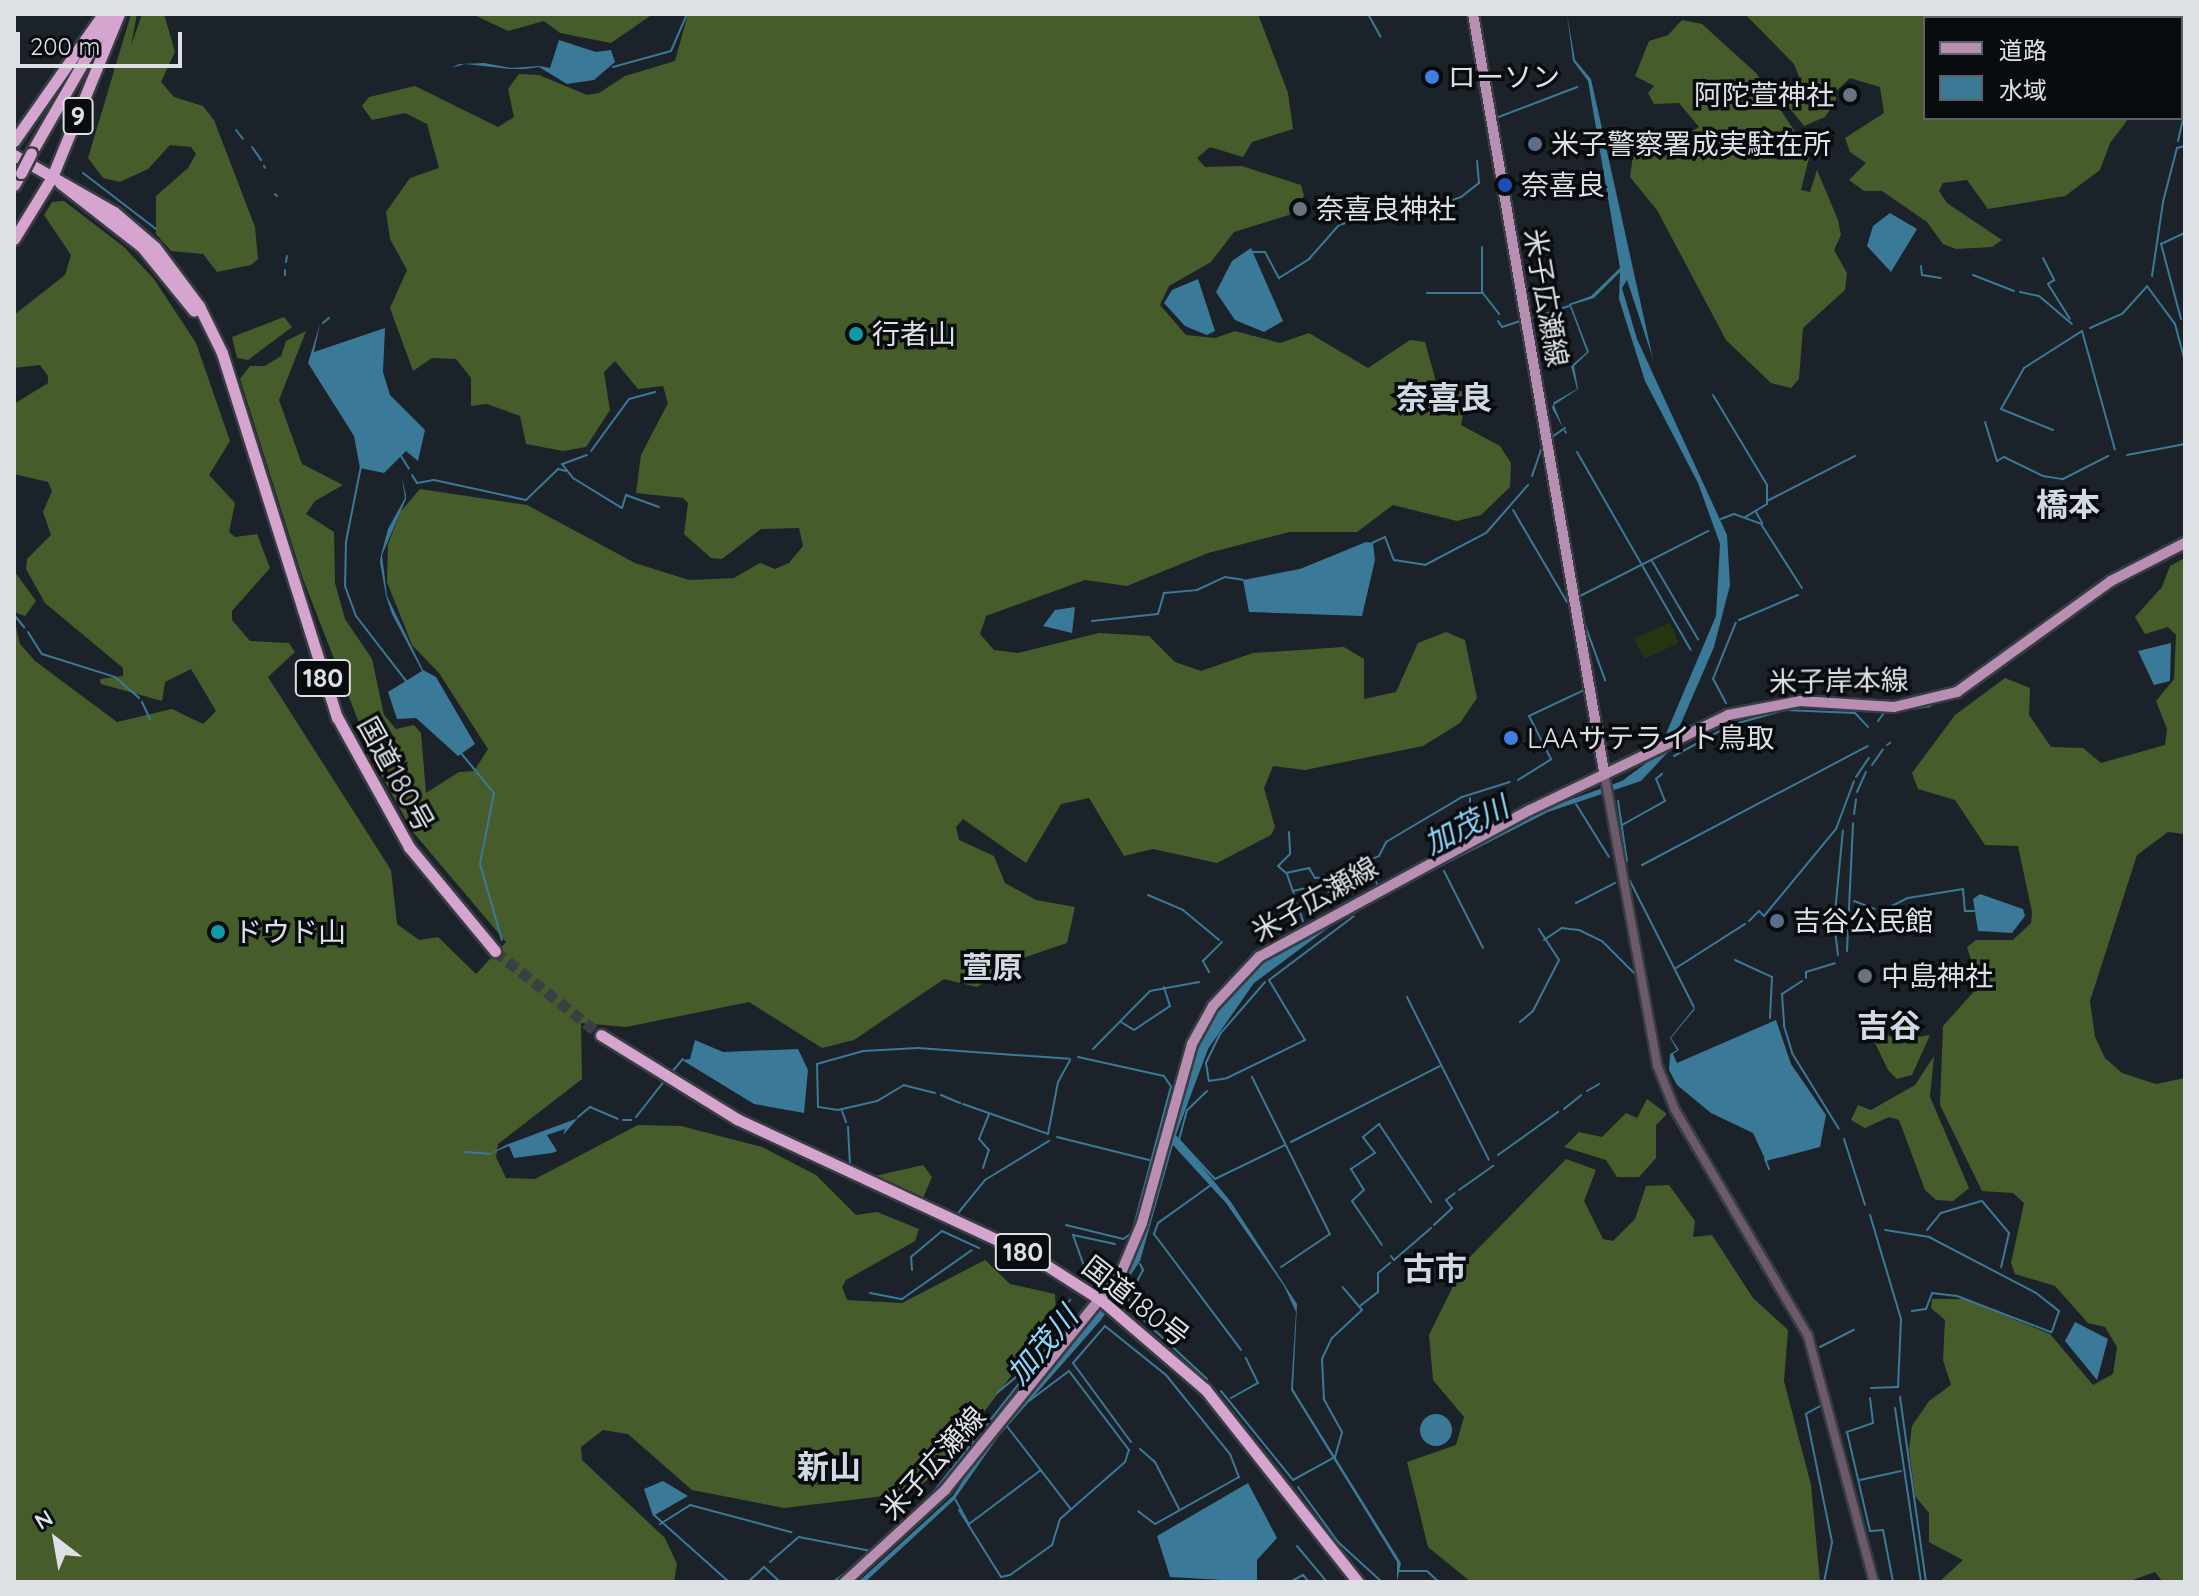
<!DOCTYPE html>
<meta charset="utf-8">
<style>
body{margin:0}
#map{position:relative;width:2199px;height:1596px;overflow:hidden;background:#1c2229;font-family:Quicksand,"Noto Sans JP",sans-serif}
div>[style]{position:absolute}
.green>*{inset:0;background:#253512}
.forest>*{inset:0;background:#465d2b}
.water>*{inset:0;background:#3a7998}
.round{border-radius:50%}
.stream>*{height:2px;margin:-1px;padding:0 1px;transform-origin:1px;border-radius:1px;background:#3a7998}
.highway-tunnel>*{height:11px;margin-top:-5.5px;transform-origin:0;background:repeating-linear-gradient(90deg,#393f45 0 11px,transparent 0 16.5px)}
.roads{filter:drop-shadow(2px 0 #373d43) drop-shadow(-2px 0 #373d43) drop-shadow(0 2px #373d43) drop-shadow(0 -2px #373d43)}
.minor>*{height:8px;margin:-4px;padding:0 4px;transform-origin:4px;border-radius:4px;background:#6c596a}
.major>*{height:10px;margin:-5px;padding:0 5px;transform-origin:5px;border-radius:5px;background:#b88fb3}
.highway>*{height:11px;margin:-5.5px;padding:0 5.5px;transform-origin:5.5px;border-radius:5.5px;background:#d5a5d0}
.bridges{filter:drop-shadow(2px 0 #373d43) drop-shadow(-2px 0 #373d43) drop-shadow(0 2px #373d43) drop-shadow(0 -2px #373d43)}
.highway-bridge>*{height:11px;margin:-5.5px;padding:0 5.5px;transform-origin:5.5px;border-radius:5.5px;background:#d5a5d0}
.dots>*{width:22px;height:22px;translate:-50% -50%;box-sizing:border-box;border:4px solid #090c0f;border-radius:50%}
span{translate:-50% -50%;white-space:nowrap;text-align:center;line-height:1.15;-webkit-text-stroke:7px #090c0f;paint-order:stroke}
.shield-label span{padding:2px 6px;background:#090c0f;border:2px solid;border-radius:6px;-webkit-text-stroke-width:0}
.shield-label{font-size:26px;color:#dde1e6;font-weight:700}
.poi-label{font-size:28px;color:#dde1e6}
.left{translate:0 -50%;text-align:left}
.right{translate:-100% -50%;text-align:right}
.street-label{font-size:28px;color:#dde1e6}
.water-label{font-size:30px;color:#8ed5fb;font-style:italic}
.neighbourhood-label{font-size:30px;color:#d1d9e3;font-weight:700}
.quarter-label{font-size:32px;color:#d1d9e3;font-weight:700}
.frame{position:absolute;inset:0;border:16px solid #dde1e6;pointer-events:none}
.legend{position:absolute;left:1923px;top:16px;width:260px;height:104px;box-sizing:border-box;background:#090c0f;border:2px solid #5e6165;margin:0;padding:10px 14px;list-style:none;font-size:24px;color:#dde1e6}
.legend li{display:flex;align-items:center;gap:16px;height:40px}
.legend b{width:40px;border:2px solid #5e6165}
.north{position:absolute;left:16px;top:1500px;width:80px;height:80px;-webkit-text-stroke:6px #090c0f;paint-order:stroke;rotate:329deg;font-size:22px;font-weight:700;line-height:32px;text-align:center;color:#dde1e6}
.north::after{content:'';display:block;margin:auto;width:28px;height:36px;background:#dde1e6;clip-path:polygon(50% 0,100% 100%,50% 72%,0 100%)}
.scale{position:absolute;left:16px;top:32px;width:166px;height:36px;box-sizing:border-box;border:4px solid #dde1e6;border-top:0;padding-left:10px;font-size:24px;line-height:28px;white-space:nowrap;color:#dde1e6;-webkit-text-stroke:6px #090c0f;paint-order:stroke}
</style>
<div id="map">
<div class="green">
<i style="clip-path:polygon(1670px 623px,1679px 643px,1644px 659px,1634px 638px)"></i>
</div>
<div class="forest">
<i style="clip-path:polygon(131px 14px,137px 14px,131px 46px,142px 14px,164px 14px,175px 52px,161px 82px,174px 97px,203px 106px,214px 120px,255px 227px,258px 259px,251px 265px,217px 272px,203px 254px,171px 251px,156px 234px,156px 196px,188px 168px,196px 154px,191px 147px,170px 145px,148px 169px,120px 182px,103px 178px,88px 158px)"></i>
<i style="clip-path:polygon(472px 14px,653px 14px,611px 43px,560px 33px,544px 21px,508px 31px)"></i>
<i style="clip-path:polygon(688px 14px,1258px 14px,1288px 93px,1293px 129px,1252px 142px,1243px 157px,1210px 147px,1197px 158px,1205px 167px,1242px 166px,1301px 185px,1304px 196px,1292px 214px,1234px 232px,1211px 262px,1169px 286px,1160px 305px,1186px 335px,1215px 338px,1235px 331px,1280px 343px,1309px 333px,1368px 368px,1410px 340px,1425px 342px,1437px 385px,1467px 393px,1461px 425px,1500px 446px,1511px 463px,1510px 487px,1481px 515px,1457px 521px,1393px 505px,1357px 532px,1290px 532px,1208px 553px,1127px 586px,1085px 580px,986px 616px,980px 634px,994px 650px,1018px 653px,1099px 633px,1149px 636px,1175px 662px,1201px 671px,1253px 653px,1344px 647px,1364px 659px,1364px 699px,1396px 692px,1418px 643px,1446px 632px,1465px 640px,1477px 698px,1460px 723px,1423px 746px,1305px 770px,1273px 766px,1264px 788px,1275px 827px,1271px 835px,1217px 863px,1153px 849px,1124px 856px,1089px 798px,1061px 804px,1026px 863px,963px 819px,956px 827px,959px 840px,994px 856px,1005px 883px,1036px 900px,1075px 907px,1067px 943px,1017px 960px,977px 987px,944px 979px,854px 1040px,822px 1048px,749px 1002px,626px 1027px,581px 1023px,582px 1079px,498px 1144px,496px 1157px,506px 1178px,535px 1179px,638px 1125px,681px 1126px,762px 1147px,816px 1175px,856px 1215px,877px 1212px,919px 1229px,915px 1241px,846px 1280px,842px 1287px,847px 1300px,902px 1303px,985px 1260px,1010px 1284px,1055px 1294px,1056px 1310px,1015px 1371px,942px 1467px,921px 1485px,892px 1495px,784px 1508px,692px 1490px,628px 1434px,603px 1430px,581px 1447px,582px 1460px,665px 1538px,677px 1564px,674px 1582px,14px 1582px,14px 618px,20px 644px,35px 661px,117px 722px,172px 709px,203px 724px,216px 711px,191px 669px,165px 682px,162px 701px,101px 684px,100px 679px,123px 676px,123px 668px,45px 603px,26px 569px,27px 559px,51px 535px,43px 512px,52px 491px,48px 482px,14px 474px,14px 404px,48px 383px,48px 376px,40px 365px,14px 368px,14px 315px,65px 275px,71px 255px,44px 215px,52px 202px,64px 201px,124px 247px,154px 279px,196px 343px,230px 441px,209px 475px,235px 503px,229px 532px,235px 537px,257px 534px,270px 568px,232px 611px,232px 620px,250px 641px,289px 643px,295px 652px,268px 677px,391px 870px,397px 924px,419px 940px,438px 937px,476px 974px,506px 942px,413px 832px,375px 764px,303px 579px,240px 379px,250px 366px,265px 366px,281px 356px,286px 341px,306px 331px,279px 400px,302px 464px,343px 485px,315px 501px,306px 514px,334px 532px,335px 583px,345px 619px,372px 659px,384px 715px,396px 729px,414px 725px,421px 733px,426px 793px,459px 772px,474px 771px,488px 749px,439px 673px,412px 645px,387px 582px,388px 544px,401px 511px,420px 489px,527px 505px,635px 563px,689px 580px,734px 578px,760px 563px,775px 569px,789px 563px,803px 546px,799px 528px,761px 529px,722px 559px,711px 558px,684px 534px,688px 503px,683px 498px,636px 493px,641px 455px,668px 403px,663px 386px,638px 389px,615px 361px,604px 372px,610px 410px,586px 447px,563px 451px,526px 444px,520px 416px,487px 404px,471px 406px,471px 378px,456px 359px,432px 358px,413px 371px,390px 308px,407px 270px,390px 239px,386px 212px,410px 178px,439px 168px,427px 124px,405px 113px,372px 120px,362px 106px,369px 97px,415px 86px,498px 127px,514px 117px,508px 89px,519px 74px,539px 75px,587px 95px,599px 93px,625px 76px,675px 61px)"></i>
<i style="clip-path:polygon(1745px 14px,2181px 14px,1925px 18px,1925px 118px,2129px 118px,2110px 143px,2100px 170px,2065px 196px,1988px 209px,1967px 180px,1943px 183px,1939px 191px,1947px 203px,2002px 240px,1992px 247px,1956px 249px,1943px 244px,1927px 222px,1882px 191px,1864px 191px,1849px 180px,1866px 163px,1850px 152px,1845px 138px,1884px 113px,1880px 87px,1850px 78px,1836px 91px,1836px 101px,1825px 117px,1804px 126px,1788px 106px,1802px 84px,1794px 64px)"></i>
<i style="clip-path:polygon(1682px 20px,1702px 24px,1756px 73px,1810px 154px,1801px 190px,1810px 192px,1817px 170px,1838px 220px,1841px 235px,1834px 250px,1847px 273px,1845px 290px,1803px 328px,1799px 379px,1791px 388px,1771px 383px,1726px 340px,1657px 210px,1630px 177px,1634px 148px,1644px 133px,1655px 129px,1684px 136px,1699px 127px,1679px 103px,1654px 104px,1648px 93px,1654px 86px,1635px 76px,1649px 41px,1668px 35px)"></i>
<i style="clip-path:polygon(284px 317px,292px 327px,248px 360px,237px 358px,232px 337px)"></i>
<i style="clip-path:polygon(2185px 558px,2185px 834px,2168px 832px,2137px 855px,2090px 1001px,2095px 1037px,2105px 1058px,2122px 1073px,2156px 1084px,2185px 1078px,2185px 1582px,2163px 1582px,2155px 1572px,2127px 1582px,1939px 1582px,1963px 1560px,1929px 1542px,1929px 1513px,1915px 1496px,1909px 1449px,1912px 1426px,1929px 1401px,1951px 1385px,1943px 1360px,1945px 1320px,1931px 1308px,1932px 1299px,1964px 1299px,2050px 1334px,2093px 1385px,2113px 1374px,2117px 1347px,2105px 1327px,2088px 1323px,2055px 1286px,2015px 1274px,2011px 1263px,2024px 1203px,2013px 1193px,1982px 1191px,1940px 1105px,1943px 1026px,1979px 986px,1967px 947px,1976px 940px,2013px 940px,2031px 923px,2032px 912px,2018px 846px,1985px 845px,1955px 800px,1918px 789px,1912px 773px,1955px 715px,2005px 678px,2030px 688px,2029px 715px,2051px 747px,2083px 748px,2101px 763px,2165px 745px,2167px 729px,2156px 701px,2174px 679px,2176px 635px,2168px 627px,2145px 634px,2135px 617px,2162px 587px,2170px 566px)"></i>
<i style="clip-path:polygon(15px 572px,36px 601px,25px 616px,14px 612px)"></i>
<i style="clip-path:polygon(1881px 1033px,1900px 1040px,1930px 1035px,1912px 1075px,1897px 1079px,1888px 1070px,1873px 1039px)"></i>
<i style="clip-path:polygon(1934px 1056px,1930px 1097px,1969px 1188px,1953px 1201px,1936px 1200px,1925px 1190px,1899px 1120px,1889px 1117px,1865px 1128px,1851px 1120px,1858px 1105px,1871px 1110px,1915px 1085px)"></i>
<i style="clip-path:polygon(1647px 1099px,1667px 1114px,1656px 1125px,1656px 1158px,1639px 1177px,1617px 1177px,1606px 1160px,1564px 1147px,1579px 1132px,1602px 1137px,1626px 1113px,1637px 1118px)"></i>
<i style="clip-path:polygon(1566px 1159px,1596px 1170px,1584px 1201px,1603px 1239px,1613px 1241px,1635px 1219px,1646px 1186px,1669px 1185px,1695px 1221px,1693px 1237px,1712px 1235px,1753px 1298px,1788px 1330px,1784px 1381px,1811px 1485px,1820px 1582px,1471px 1582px,1428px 1547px,1407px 1462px,1456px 1445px,1464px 1417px,1433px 1380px,1429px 1335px,1465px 1262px)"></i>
<i style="clip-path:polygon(923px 1165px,932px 1177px,923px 1198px,875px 1176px)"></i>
</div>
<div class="water">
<i style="clip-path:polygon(1567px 14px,1575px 60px,1591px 79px,1653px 359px,1627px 280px,1622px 288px,1637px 339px,1727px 535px,1730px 585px,1714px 647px,1669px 751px,1641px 781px,1548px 812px,1343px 917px,1254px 983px,1208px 1049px,1176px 1135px,1231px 1202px,1297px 1304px,1293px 1389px,1401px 1563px,1397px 1582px,1397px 1562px,1291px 1390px,1296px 1312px,1284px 1286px,1226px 1203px,1173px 1145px,1140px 1261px,1101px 1320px,998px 1437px,954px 1500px,865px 1582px,858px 1582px,953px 1496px,985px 1446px,1122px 1279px,1138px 1246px,1192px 1056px,1213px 1018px,1260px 963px,1450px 857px,1553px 806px,1622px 781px,1657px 755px,1716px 616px,1720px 544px,1698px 483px,1645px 381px,1619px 299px,1620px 272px,1594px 298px,1571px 305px,1589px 352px,1574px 366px,1578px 389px,1554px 405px,1563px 428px,1552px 408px,1554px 402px,1577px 389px,1571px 366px,1587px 352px,1569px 304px,1591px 296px,1620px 268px,1588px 81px,1573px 61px)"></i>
<i style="clip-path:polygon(559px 40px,596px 52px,611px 50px,615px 62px,594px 80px,567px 84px,539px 67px,525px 69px,511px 69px,465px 64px,451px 68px,459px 64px,484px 63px,511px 68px,539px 66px,550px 68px)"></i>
<i style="clip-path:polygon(1890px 213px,1917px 229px,1891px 272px,1867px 246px,1873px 226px)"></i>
<i style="clip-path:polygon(1251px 248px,1283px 321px,1264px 332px,1235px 320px,1216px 292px,1232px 261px)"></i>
<i style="clip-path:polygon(1198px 279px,1215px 331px,1207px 335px,1185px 326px,1164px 303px,1172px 290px)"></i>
<i style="clip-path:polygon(320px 324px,314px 352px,385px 328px,383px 372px,390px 395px,425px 430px,418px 461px,406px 451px,384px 473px,360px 468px,354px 436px,308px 363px)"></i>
<i style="clip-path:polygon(402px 478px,406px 495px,406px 499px,382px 555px,387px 596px,423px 670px,436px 677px,475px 744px,458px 756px,416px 718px,397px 719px,388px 692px,422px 671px,392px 614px,386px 596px,380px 562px,381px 555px,388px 529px,405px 498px)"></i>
<i style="clip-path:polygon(1366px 542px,1373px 543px,1375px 560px,1362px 616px,1249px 612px,1243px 580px,1300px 569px)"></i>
<i style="clip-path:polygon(1075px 607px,1072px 633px,1043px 626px,1055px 610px)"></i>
<i style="clip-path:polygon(2171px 643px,2170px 681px,2154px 685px,2138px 651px)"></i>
<i style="clip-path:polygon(1980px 894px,2023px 909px,2025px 916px,2012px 933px,1978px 931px,1973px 899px)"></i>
<i style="clip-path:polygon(1694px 1008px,1695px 1009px,1671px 1038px,1679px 1050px,1673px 1054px,1677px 1063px,1776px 1020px,1791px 1064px,1826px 1115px,1820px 1147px,1766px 1161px,1753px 1133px,1711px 1113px,1677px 1085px,1669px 1070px,1670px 1054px,1677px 1050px,1670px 1038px)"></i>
<i style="clip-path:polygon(695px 1040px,723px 1052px,798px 1049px,808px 1070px,804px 1113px,754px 1104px,682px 1060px,690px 1059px)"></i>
<i style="clip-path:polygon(578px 1118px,563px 1135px,565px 1129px,547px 1135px,557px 1151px,552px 1153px,514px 1158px,509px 1146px,488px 1155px,506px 1145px)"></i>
<i style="clip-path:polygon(2075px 1322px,2108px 1339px,2097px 1380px,2065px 1341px)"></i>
<i class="round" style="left:1420px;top:1414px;width:32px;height:32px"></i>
<i style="clip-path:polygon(663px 1481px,688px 1496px,653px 1516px,644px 1489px)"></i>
<i style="clip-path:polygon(1248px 1483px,1277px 1538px,1257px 1560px,1257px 1582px,1170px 1577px,1157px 1536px)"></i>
</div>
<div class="stream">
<i style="left:1368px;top:14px;width:26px;rotate:61deg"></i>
<i style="left:613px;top:67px;width:60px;rotate:-15.4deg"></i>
<i style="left:671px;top:51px;width:40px;rotate:-66.6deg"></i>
<i style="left:1496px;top:118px;width:87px;rotate:-20.9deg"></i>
<i style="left:236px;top:130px;width:11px;rotate:52deg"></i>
<i style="left:2178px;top:141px;width:31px;rotate:-77deg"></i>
<i style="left:252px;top:147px;width:16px;rotate:55deg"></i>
<i style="left:264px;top:166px;width:2px;rotate:63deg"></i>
<i style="left:83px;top:173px;width:92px;rotate:37.5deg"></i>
<i style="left:275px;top:194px;width:3px;rotate:45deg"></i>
<i style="left:1570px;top:198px;width:28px;rotate:-18deg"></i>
<i style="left:1396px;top:219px;width:69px;rotate:-18.7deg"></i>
<i style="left:1461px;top:197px;width:23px;rotate:-38deg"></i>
<i style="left:1479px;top:183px;width:22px;rotate:-95deg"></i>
<i style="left:1482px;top:247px;width:45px;rotate:90deg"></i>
<i style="left:1482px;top:292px;width:28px;rotate:52deg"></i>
<i style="left:1251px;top:252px;width:14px"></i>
<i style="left:1265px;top:252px;width:30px;rotate:62deg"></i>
<i style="left:1279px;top:278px;width:36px;rotate:-32deg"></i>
<i style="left:1309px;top:259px;width:45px;rotate:-48.6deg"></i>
<i style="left:1339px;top:225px;width:24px;rotate:-17deg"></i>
<i style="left:1362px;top:218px;width:28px;rotate:6deg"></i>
<i style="left:2043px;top:258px;width:25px;rotate:63deg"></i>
<i style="left:2054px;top:280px;width:7px;rotate:146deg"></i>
<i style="left:2048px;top:284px;width:41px;rotate:57.8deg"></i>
<i style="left:286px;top:262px;width:6px;rotate:-81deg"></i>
<i style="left:1921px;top:266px;width:9px;rotate:84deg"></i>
<i style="left:1922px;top:275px;width:19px;rotate:9deg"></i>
<i style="left:285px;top:275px;width:5px;rotate:-90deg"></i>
<i style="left:1973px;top:275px;width:44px;rotate:21.3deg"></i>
<i style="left:2152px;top:276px;width:75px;rotate:-81.5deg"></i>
<i style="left:2163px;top:202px;width:56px;rotate:-75.5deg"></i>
<i style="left:2177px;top:148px;width:8px;rotate:-14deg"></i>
<i style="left:2020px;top:292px;width:19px;rotate:12deg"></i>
<i style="left:2039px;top:296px;width:43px;rotate:40.3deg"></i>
<i style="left:1427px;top:293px;width:56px"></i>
<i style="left:1531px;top:319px;width:40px;rotate:-18.9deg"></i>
<i style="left:2181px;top:319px;width:78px;rotate:-104.9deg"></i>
<i style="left:2161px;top:244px;width:26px;rotate:-25deg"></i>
<i style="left:1498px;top:321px;width:7px;rotate:56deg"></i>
<i style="left:1502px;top:327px;width:20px;rotate:-18deg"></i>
<i style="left:323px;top:323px;width:8px;rotate:-40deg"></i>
<i style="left:2090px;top:328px;width:36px;rotate:-24deg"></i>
<i style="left:2123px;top:313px;width:36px;rotate:-48deg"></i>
<i style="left:2147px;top:286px;width:47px;rotate:53.6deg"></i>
<i style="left:2175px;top:324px;width:38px;rotate:75deg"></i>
<i style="left:2185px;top:328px;width:5px;rotate:90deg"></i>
<i style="left:1713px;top:395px;width:105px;rotate:59deg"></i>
<i style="left:1767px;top:485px;width:19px;rotate:90deg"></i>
<i style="left:1767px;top:504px;width:26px;rotate:149deg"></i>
<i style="left:1985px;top:422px;width:41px;rotate:72.9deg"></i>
<i style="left:1997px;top:461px;width:8px;rotate:-30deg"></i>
<i style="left:2004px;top:457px;width:43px;rotate:26deg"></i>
<i style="left:2043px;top:476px;width:20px;rotate:9deg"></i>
<i style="left:2063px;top:479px;width:51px;rotate:-27.1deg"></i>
<i style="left:2053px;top:430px;width:56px;rotate:-158deg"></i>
<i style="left:2001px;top:409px;width:47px;rotate:-60.7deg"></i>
<i style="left:2024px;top:368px;width:69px;rotate:-32.5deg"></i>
<i style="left:2082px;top:331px;width:123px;rotate:74.5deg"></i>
<i style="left:1565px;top:431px;width:2px;rotate:63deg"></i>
<i style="left:1552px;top:437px;width:16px;rotate:-35deg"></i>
<i style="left:591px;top:451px;width:64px;rotate:-53.8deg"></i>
<i style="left:629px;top:399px;width:27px;rotate:-15deg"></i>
<i style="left:1577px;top:452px;width:228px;rotate:60.1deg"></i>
<i style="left:587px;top:455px;width:27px;rotate:160deg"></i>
<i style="left:562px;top:464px;width:18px;rotate:52deg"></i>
<i style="left:573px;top:478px;width:57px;rotate:31.5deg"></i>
<i style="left:622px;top:508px;width:14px;rotate:-73deg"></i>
<i style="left:626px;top:495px;width:35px;rotate:20deg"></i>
<i style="left:2127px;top:455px;width:59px;rotate:-10.7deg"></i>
<i style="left:401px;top:456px;width:15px;rotate:58deg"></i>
<i style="left:361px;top:466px;width:77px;rotate:101.2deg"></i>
<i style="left:346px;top:542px;width:44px;rotate:91.3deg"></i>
<i style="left:345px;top:586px;width:32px;rotate:70deg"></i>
<i style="left:356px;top:616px;width:82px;rotate:52.4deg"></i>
<i style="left:412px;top:475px;width:9px;rotate:58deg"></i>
<i style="left:417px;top:483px;width:17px;rotate:-10deg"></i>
<i style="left:434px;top:480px;width:94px;rotate:12.3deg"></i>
<i style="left:526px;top:500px;width:45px;rotate:-44.1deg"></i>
<i style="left:558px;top:469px;width:8px;rotate:14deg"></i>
<i style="left:1532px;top:476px;width:28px;rotate:-71deg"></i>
<i style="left:1767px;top:501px;width:99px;rotate:-27.1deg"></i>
<i style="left:1513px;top:510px;width:107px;rotate:59.6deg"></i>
<i style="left:1756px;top:512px;width:13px;rotate:61deg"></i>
<i style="left:1721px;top:519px;width:14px;rotate:-21deg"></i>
<i style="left:1734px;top:514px;width:29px;rotate:20deg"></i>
<i style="left:1761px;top:524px;width:76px;rotate:57.4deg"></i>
<i style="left:1372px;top:543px;width:14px;rotate:-25deg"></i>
<i style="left:1385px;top:537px;width:25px;rotate:69deg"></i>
<i style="left:1394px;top:560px;width:31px;rotate:9deg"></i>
<i style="left:1425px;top:565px;width:69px;rotate:-27.7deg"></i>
<i style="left:1486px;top:533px;width:64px;rotate:-48.8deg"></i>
<i style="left:1652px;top:561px;width:91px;rotate:59.5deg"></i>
<i style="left:1580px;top:596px;width:144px;rotate:-26.9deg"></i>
<i style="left:14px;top:615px;width:16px;rotate:50deg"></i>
<i style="left:1739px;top:620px;width:64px;rotate:-23deg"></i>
<i style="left:1092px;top:621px;width:66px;rotate:-6.1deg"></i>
<i style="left:1158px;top:614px;width:22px;rotate:-74deg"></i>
<i style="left:1164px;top:593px;width:33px;rotate:-5deg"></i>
<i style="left:1197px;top:590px;width:31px;rotate:-25deg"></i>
<i style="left:1225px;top:577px;width:18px;rotate:9deg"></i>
<i style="left:1585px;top:625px;width:59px;rotate:70deg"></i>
<i style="left:28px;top:632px;width:26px;rotate:58deg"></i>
<i style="left:42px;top:654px;width:77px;rotate:17.5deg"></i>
<i style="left:115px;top:677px;width:32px;rotate:41deg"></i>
<i style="left:142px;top:702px;width:19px;rotate:65deg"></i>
<i style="left:1726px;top:703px;width:27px;rotate:-118deg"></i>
<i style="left:1713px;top:679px;width:61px;rotate:-68deg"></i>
<i style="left:1878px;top:721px;width:10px;rotate:-53deg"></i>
<i style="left:1884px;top:713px;width:47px;rotate:-8.7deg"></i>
<i style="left:1887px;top:745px;width:4px;rotate:-34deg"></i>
<i style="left:460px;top:752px;width:53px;rotate:50.3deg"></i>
<i style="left:494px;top:793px;width:72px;rotate:101.2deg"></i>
<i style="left:480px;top:864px;width:79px;rotate:73.9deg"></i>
<i style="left:1674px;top:756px;width:65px;rotate:-28.5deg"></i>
<i style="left:1731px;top:725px;width:56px;rotate:-15.5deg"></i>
<i style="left:1785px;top:710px;width:70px;rotate:2.5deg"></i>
<i style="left:1855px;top:713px;width:19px;rotate:47deg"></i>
<i style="left:1872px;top:765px;width:19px;rotate:-55deg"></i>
<i style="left:1856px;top:777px;width:23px;rotate:-56deg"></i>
<i style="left:1518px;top:780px;width:39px;rotate:-32deg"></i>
<i style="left:1551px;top:759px;width:48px;rotate:-117.1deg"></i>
<i style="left:1529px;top:716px;width:63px;rotate:-25.3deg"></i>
<i style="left:1857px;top:792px;width:22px;rotate:-66deg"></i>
<i style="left:1618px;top:801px;width:61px;rotate:81.5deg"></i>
<i style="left:1576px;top:804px;width:62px;rotate:58.1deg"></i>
<i style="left:1854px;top:814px;width:15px;rotate:-82deg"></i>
<i style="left:1454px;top:824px;width:17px;rotate:-24deg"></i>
<i style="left:1470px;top:817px;width:19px;rotate:-90deg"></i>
<i style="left:1622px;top:825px;width:49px;rotate:-29.2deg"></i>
<i style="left:1665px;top:801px;width:24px;rotate:-112deg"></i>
<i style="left:1656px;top:779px;width:8px;rotate:-40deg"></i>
<i style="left:1289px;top:832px;width:22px;rotate:87deg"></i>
<i style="left:1290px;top:854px;width:17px;rotate:135deg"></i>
<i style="left:1278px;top:866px;width:11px;rotate:41deg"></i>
<i style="left:1286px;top:873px;width:24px;rotate:-12deg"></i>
<i style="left:1309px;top:868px;width:12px;rotate:59deg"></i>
<i style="left:1315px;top:878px;width:14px;rotate:-4deg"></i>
<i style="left:1329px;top:877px;width:54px;rotate:-22.8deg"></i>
<i style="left:1379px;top:856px;width:16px;rotate:-63deg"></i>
<i style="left:1386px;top:842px;width:88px;rotate:-30.6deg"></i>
<i style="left:1462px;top:797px;width:50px;rotate:-17.4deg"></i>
<i style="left:1642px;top:865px;width:255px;rotate:-27.8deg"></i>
<i style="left:1444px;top:871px;width:86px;rotate:63.1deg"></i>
<i style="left:1287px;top:874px;width:50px;rotate:71.2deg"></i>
<i style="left:1630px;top:881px;width:141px;rotate:63.1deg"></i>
<i style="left:1293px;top:891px;width:31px;rotate:-13deg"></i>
<i style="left:1323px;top:884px;width:10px;rotate:53deg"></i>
<i style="left:1329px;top:892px;width:20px"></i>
<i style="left:1349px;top:892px;width:30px;rotate:-44deg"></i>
<i style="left:1371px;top:871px;width:14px;rotate:65deg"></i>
<i style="left:1148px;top:895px;width:38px;rotate:23deg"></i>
<i style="left:1854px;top:901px;width:22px;rotate:21deg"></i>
<i style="left:1576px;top:903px;width:44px;rotate:-27.1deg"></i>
<i style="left:1183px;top:910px;width:47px;rotate:39.8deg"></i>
<i style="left:1884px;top:910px;width:27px;rotate:-27deg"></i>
<i style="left:1908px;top:898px;width:56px;rotate:-9.3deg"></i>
<i style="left:1963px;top:889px;width:22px;rotate:85deg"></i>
<i style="left:1965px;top:911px;width:9px"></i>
<i style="left:1749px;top:921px;width:14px;rotate:-45deg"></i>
<i style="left:1759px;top:911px;width:7px;rotate:45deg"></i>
<i style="left:1764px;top:916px;width:113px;rotate:-50.4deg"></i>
<i style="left:1836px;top:829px;width:51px;rotate:-69.4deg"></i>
<i style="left:1544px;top:940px;width:22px;rotate:-34deg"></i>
<i style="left:1562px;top:928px;width:17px;rotate:7deg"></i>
<i style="left:1579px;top:930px;width:25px;rotate:26deg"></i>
<i style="left:1602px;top:941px;width:47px;rotate:45deg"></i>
<i style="left:1847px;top:951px;width:128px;rotate:-87.3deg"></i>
<i style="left:1838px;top:955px;width:32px;rotate:-97deg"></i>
<i style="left:1834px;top:923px;width:93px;rotate:-84.5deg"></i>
<i style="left:1735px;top:960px;width:41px;rotate:24.7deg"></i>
<i style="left:1772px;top:977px;width:41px;rotate:92.8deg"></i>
<i style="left:1676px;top:968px;width:82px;rotate:-32.5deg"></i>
<i style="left:1209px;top:972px;width:13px;rotate:-119deg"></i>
<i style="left:1203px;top:961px;width:27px;rotate:-45deg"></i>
<i style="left:1806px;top:978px;width:6px;rotate:-90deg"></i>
<i style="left:1806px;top:972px;width:30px;rotate:-17deg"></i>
<i style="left:1802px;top:981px;width:24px;rotate:147deg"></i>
<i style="left:1782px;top:994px;width:32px;rotate:86deg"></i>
<i style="left:1784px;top:1026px;width:28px;rotate:73deg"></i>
<i style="left:1792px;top:1053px;width:89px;rotate:58.3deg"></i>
<i style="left:1265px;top:982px;width:69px;rotate:130.9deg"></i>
<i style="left:1220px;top:1034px;width:32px;rotate:116deg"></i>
<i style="left:1206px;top:1063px;width:18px;rotate:81deg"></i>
<i style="left:1209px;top:1081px;width:18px;rotate:-9deg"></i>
<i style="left:1227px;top:1078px;width:87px;rotate:-26deg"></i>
<i style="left:1305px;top:1040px;width:70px;rotate:-121deg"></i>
<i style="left:1269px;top:980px;width:106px;rotate:-37deg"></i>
<i style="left:1407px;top:997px;width:182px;rotate:63.3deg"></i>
<i style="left:1121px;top:1022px;width:15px;rotate:32deg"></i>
<i style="left:1134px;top:1030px;width:43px;rotate:-33.7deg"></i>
<i style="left:1170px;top:1006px;width:20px;rotate:-108deg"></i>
<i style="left:1520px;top:1022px;width:17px;rotate:-40deg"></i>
<i style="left:1533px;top:1011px;width:57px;rotate:-63deg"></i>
<i style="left:1559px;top:960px;width:37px;rotate:-123deg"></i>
<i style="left:1093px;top:1049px;width:81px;rotate:-45.5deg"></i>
<i style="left:1150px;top:991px;width:50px;rotate:-10.4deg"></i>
<i style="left:1078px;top:1057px;width:88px;rotate:12.5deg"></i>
<i style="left:1164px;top:1076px;width:11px;rotate:56deg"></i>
<i style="left:672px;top:1072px;width:17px;rotate:-50deg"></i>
<i style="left:1252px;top:1077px;width:175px;rotate:63.6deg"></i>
<i style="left:1330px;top:1234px;width:59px;rotate:146deg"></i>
<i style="left:1207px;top:1091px;width:28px;rotate:136deg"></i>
<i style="left:1187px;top:1110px;width:31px;rotate:105deg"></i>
<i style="left:1179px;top:1140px;width:53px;rotate:47.3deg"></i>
<i style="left:1215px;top:1179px;width:78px;rotate:-25.9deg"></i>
<i style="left:1587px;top:1091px;width:14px;rotate:-30deg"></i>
<i style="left:935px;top:1093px;width:32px;rotate:-166deg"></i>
<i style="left:904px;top:1085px;width:31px;rotate:149deg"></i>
<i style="left:877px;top:1101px;width:40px;rotate:167deg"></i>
<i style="left:838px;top:1110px;width:20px;rotate:-171deg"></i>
<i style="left:818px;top:1107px;width:43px;rotate:-91.3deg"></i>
<i style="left:817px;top:1064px;width:48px;rotate:-15.8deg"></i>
<i style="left:863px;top:1051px;width:55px;rotate:-3.1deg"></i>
<i style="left:918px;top:1048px;width:152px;rotate:4.1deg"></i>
<i style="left:941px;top:1095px;width:21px;rotate:23deg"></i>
<i style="left:963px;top:1104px;width:90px;rotate:19.4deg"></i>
<i style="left:1048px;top:1134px;width:53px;rotate:-79.1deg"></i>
<i style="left:1058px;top:1082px;width:25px;rotate:-61deg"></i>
<i style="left:1564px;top:1109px;width:22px;rotate:-39deg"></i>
<i style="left:842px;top:1111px;width:12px;rotate:70deg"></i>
<i style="left:578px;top:1117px;width:16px;rotate:-40deg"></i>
<i style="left:590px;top:1107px;width:30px;rotate:23deg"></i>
<i style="left:636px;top:1117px;width:47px;rotate:-51.9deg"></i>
<i style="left:623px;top:1120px;width:8px"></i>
<i style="left:848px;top:1127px;width:36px;rotate:87deg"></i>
<i style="left:1057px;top:1137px;width:95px;rotate:14deg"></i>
<i style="left:1844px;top:1139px;width:69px;rotate:72.3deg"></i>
<i style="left:1291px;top:1142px;width:167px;rotate:-27deg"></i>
<i style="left:464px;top:1152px;width:26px;rotate:4deg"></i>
<i style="left:1498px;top:1155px;width:74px;rotate:-35.6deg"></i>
<i style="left:1765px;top:1159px;width:11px;rotate:68deg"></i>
<i style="left:983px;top:1168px;width:19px;rotate:-72deg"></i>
<i style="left:989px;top:1150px;width:15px;rotate:-132deg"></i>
<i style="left:979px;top:1139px;width:27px;rotate:-68deg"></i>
<i style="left:1211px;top:1185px;width:65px;rotate:144.4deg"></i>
<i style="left:1158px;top:1223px;width:12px;rotate:110deg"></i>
<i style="left:1154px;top:1234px;width:145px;rotate:53.1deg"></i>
<i style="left:1459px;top:1190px;width:42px;rotate:-35.2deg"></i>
<i style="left:1724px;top:1201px;width:21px;rotate:59deg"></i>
<i style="left:1982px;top:1201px;width:42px;rotate:49.8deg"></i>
<i style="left:2009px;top:1233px;width:35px;rotate:103deg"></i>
<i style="left:959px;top:1212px;width:41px;rotate:-50.9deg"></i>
<i style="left:985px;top:1180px;width:75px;rotate:-31.4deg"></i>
<i style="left:1870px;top:1215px;width:109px;rotate:73.4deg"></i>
<i style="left:1901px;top:1319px;width:68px;rotate:92.5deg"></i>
<i style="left:1898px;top:1387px;width:27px;rotate:178deg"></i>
<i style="left:1066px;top:1225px;width:59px;rotate:13.8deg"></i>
<i style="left:1123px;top:1239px;width:11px;rotate:-34deg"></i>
<i style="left:1132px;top:1233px;width:152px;rotate:-75.1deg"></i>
<i style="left:1434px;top:1225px;width:25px;rotate:-43deg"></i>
<i style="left:1452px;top:1208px;width:10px;rotate:-127deg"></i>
<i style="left:1446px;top:1200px;width:11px;rotate:-38deg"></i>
<i style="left:1885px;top:1230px;width:45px;rotate:9deg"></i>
<i style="left:1929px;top:1237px;width:121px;rotate:27.6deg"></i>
<i style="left:2036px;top:1293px;width:29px;rotate:38deg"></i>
<i style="left:2059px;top:1311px;width:21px;rotate:109deg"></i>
<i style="left:1927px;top:1230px;width:22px;rotate:-51deg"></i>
<i style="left:1941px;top:1213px;width:42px;rotate:-16.7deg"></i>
<i style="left:1382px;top:1245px;width:53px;rotate:-124.3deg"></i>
<i style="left:1352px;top:1201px;width:16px;rotate:-43deg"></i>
<i style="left:1364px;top:1190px;width:25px;rotate:-122deg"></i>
<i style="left:1351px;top:1169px;width:29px;rotate:-34deg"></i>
<i style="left:1375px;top:1153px;width:20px;rotate:-127deg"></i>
<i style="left:1363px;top:1137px;width:21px;rotate:-39deg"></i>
<i style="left:1379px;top:1124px;width:94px;rotate:56.3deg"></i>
<i style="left:1754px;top:1253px;width:11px;rotate:56deg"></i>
<i style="left:1391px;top:1256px;width:5px;rotate:53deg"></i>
<i style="left:1394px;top:1260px;width:49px;rotate:-40.9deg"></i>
<i style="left:1140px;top:1264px;width:7px;rotate:63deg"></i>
<i style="left:1143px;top:1270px;width:32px;rotate:118deg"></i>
<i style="left:1128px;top:1298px;width:17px;rotate:62deg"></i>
<i style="left:1136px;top:1313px;width:97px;rotate:42.9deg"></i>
<i style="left:1761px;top:1265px;width:41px;rotate:59deg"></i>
<i style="left:912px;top:1270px;width:13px;rotate:-94deg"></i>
<i style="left:911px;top:1257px;width:40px;rotate:-40deg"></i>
<i style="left:942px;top:1231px;width:41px;rotate:24.7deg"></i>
<i style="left:1089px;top:1280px;width:48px;rotate:-109.6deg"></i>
<i style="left:1073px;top:1235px;width:43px;rotate:12.1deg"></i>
<i style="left:870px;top:1293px;width:33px;rotate:11deg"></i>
<i style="left:902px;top:1299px;width:85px;rotate:-35deg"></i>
<i style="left:1360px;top:1306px;width:23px;rotate:-38deg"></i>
<i style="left:1378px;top:1292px;width:19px;rotate:-90deg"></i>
<i style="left:1378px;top:1273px;width:16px;rotate:-40deg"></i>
<i style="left:1912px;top:1311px;width:14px;rotate:-8deg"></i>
<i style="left:1926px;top:1309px;width:17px;rotate:-69deg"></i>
<i style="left:1932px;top:1293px;width:25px;rotate:7deg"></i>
<i style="left:1957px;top:1296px;width:101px;rotate:21deg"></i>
<i style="left:1795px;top:1323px;width:21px;rotate:59deg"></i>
<i style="left:1045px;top:1337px;width:11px;rotate:41deg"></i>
<i style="left:1820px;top:1347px;width:38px;rotate:-27deg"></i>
<i style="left:1221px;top:1391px;width:114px;rotate:51deg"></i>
<i style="left:1293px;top:1480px;width:48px;rotate:-28.7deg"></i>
<i style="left:1335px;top:1457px;width:26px;rotate:-74deg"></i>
<i style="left:1342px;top:1432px;width:38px;rotate:-119deg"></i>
<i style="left:1324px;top:1399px;width:40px;rotate:-92.9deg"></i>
<i style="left:1322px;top:1359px;width:23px;rotate:-65deg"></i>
<i style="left:1332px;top:1338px;width:41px;rotate:-43deg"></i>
<i style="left:1362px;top:1310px;width:30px;rotate:-130deg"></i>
<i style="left:997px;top:1393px;width:33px;rotate:-40deg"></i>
<i style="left:1022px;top:1372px;width:87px;rotate:-56.3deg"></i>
<i style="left:1900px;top:1397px;width:187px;rotate:82deg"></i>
<i style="left:1231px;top:1398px;width:31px;rotate:-29deg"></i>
<i style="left:1258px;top:1383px;width:28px;rotate:-116deg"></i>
<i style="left:1870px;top:1398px;width:25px;rotate:83deg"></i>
<i style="left:1873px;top:1423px;width:28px;rotate:161deg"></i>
<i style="left:1847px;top:1432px;width:102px;rotate:76.9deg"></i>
<i style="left:1870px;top:1531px;width:13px;rotate:-4deg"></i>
<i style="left:1883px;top:1530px;width:53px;rotate:79.1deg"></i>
<i style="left:1822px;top:1405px;width:18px;rotate:151deg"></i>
<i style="left:1806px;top:1414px;width:131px;rotate:78.5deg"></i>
<i style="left:1832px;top:1542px;width:41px;rotate:101.3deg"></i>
<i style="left:1895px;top:1408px;width:176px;rotate:81.5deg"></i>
<i style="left:1006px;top:1425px;width:105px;rotate:52.4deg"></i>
<i style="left:1131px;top:1442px;width:98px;rotate:-126.3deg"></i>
<i style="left:1073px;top:1363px;width:49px;rotate:-49.1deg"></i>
<i style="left:1105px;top:1326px;width:78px;rotate:38.8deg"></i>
<i style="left:1166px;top:1375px;width:102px;rotate:51deg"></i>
<i style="left:1230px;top:1454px;width:25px;rotate:69deg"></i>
<i style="left:1239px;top:1477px;width:96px;rotate:150.8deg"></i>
<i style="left:1155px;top:1524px;width:21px;rotate:-143deg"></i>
<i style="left:1140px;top:1449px;width:20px;rotate:41deg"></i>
<i style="left:1155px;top:1462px;width:53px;rotate:62.9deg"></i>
<i style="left:1860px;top:1480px;width:42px;rotate:-12.4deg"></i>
<i style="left:1298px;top:1487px;width:68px;rotate:54deg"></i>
<i style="left:1338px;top:1542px;width:59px;rotate:42.3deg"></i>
<i style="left:955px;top:1499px;width:29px;rotate:61deg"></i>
<i style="left:969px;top:1524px;width:90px;rotate:-36.9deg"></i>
<i style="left:927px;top:1500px;width:195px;rotate:-51.7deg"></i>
<i style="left:959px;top:1510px;width:79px;rotate:57.9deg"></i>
<i style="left:1001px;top:1577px;width:9px;rotate:-13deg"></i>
<i style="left:1010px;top:1575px;width:52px;rotate:-35.5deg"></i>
<i style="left:1052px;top:1545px;width:27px;rotate:-73deg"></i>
<i style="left:1060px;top:1519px;width:86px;rotate:-41.2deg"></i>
<i style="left:1125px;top:1462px;width:13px;rotate:-72deg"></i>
<i style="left:1129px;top:1450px;width:99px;rotate:-127.2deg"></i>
<i style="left:1069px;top:1371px;width:50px;rotate:143.1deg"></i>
<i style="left:654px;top:1515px;width:101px;rotate:41.8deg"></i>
<i style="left:660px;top:1524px;width:36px;rotate:-32deg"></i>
<i style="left:690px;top:1505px;width:105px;rotate:15deg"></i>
<i style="left:1297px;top:1546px;width:47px;rotate:50.2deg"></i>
<i style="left:770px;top:1562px;width:38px;rotate:-41deg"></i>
<i style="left:799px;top:1537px;width:73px;rotate:11deg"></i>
<i style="left:1398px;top:1571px;width:29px"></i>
<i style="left:1427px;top:1571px;width:16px;rotate:43deg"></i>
<i style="left:748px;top:1582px;width:22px;rotate:-43deg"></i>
<i style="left:764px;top:1567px;width:22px;rotate:43deg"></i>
<i style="left:833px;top:1582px;width:35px;rotate:-37deg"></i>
<i style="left:1290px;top:1582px;width:15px;rotate:-28deg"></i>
<i style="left:1303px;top:1575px;width:9px;rotate:49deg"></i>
</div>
<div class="highway-tunnel">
<i style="left:495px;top:951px;width:135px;rotate:38.4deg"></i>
</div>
<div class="roads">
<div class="minor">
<i style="left:1604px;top:772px;width:298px;rotate:79.7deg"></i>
<i style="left:1657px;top:1065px;width:48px;rotate:68.2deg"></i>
<i style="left:1675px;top:1110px;width:262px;rotate:59.5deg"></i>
<i style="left:1808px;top:1336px;width:255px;rotate:75deg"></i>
</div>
<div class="major">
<i style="left:1473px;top:14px;width:769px;rotate:80.19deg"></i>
<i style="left:845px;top:1582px;width:136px;rotate:-42.6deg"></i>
<i style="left:945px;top:1490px;width:279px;rotate:-51deg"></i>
<i style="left:1121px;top:1273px;width:54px;rotate:-67.2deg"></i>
<i style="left:1142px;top:1223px;width:186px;rotate:-74.4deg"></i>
<i style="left:1192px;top:1044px;width:43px;rotate:-61.1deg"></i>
<i style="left:1213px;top:1006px;width:67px;rotate:-46.8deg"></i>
<i style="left:1259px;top:957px;width:308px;rotate:-28.5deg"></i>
<i style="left:1530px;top:810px;width:220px;rotate:-25.6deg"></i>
<i style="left:1728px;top:715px;width:73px;rotate:-11deg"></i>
<i style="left:1800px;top:701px;width:94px;rotate:3.7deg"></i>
<i style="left:1894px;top:707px;width:65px;rotate:-13.4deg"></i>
<i style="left:1957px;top:692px;width:190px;rotate:-35.8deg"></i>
<i style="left:2111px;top:581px;width:83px;rotate:-27.2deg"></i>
</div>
<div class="highway">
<i style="left:14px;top:141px;width:155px;rotate:-55deg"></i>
<i style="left:31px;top:153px;width:160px;rotate:-60.1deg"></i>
<i style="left:14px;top:155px;width:115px;rotate:29.7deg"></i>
<i style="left:114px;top:212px;width:54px;rotate:40.5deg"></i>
<i style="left:155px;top:247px;width:74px;rotate:53.3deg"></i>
<i style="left:199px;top:306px;width:52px;rotate:63.9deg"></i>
<i style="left:222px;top:353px;width:382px;rotate:72.5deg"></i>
<i style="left:337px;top:717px;width:149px;rotate:61deg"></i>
<i style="left:409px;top:847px;width:135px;rotate:50.4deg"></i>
<i style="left:60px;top:183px;width:104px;rotate:38deg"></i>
<i style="left:142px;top:247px;width:82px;rotate:50.9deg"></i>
<i style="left:14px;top:185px;width:14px;rotate:-60deg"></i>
<i style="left:14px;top:239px;width:73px;rotate:-58.5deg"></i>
<i style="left:52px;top:177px;width:176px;rotate:-67.7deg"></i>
<i style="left:601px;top:1035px;width:160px;rotate:31.7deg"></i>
<i style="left:737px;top:1119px;width:325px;rotate:24.9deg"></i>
<i style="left:1032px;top:1256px;width:82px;rotate:32.5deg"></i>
<i style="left:1101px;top:1300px;width:137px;rotate:40.6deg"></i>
<i style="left:1205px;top:1389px;width:246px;rotate:51.6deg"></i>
</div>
</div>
<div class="bridges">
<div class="highway-bridge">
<i style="left:21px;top:173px;width:22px;rotate:-63deg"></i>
</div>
</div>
<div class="dots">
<i style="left:1432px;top:77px;background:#3f7fe0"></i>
<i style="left:1850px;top:95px;background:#6b7280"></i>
<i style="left:1535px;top:144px;background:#5c6f8a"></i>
<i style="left:1505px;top:185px;background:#1a4fb4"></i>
<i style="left:1300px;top:209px;background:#6b7280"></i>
<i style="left:856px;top:334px;background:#0f9aa8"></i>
<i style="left:1511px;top:738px;background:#3f7fe0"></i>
<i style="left:1777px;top:921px;background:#5c6f8a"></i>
<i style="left:218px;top:932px;background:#0f9aa8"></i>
<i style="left:1865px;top:976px;background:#6b7280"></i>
</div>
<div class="shield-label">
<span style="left:78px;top:116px">9</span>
<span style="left:323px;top:678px">180</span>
<span style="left:1023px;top:1252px">180</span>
</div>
<div class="poi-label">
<span class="left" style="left:1448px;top:77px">ローソン</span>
<span class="right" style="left:1834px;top:95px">阿陀萱神社</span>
<span class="left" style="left:1551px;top:144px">米子警察署成実駐在所</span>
<span class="left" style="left:1521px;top:185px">奈喜良</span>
<span class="left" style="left:1316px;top:209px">奈喜良神社</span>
<span class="left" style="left:872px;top:334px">行者山</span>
<span class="left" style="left:1527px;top:738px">LAAサテライト鳥取</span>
<span class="left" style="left:1793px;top:921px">吉谷公民館</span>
<span class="left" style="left:234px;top:932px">ドウド山</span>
<span class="left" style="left:1881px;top:976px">中島神社</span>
</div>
<div class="street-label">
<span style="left:1546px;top:298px;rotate:80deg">米子広瀬線</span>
<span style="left:1839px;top:681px;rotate:-1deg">米子岸本線</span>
<span style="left:396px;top:774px;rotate:61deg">国道180号</span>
<span style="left:1315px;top:899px;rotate:-30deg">米子広瀬線</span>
<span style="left:1136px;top:1301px;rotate:38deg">国道180号</span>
<span style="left:933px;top:1463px;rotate:-48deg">米子広瀬線</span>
</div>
<div class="water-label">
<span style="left:1466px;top:825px;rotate:-27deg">加茂川</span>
<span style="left:1042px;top:1345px;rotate:-50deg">加茂川</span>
</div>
<div class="neighbourhood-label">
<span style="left:992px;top:967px">萱原</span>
</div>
<div class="quarter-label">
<span style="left:1444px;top:397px">奈喜良</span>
<span style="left:2068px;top:504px">橋本</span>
<span style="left:1889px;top:1025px">吉谷</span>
<span style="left:1435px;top:1268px">古市</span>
<span style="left:829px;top:1466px">新山</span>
</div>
<div class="frame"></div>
<ul class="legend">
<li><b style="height:10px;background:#b88fb3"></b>道路</li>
<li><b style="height:22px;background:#3a7998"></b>水域</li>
</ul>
<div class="north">N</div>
<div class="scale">200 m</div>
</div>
